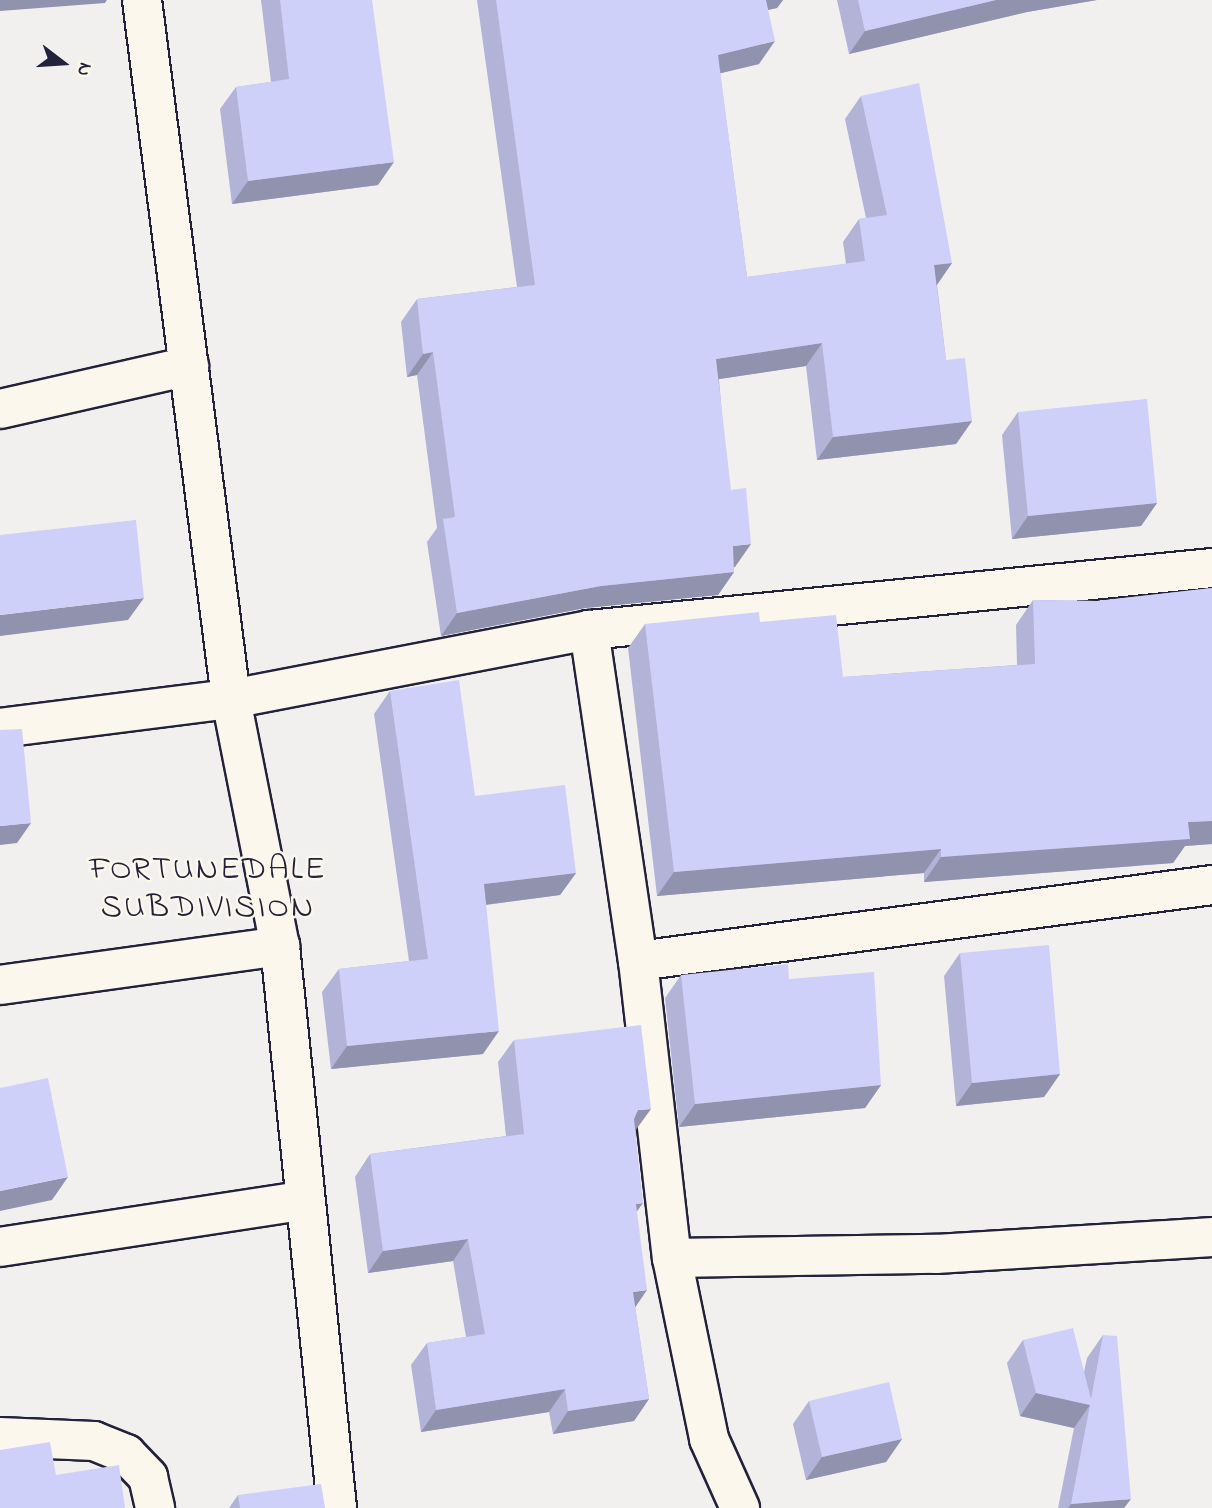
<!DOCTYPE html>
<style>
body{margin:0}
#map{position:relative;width:1212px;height:1508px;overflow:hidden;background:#f2efef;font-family:"Indie Flower",sans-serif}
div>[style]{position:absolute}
.roads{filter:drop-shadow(2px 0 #22223b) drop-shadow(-2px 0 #22223b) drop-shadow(0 2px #22223b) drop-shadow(0 -2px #22223b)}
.street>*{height:38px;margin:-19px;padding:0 19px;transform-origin:19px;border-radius:19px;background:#fbf7ec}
.wall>*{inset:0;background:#b2b3d6}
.shaded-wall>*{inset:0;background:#9192ae}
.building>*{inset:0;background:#cfd0f9}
span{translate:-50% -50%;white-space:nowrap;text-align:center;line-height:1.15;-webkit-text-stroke:5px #fbf7ec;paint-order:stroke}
.neighbourhood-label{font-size:33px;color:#22223b;letter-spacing:2px}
.north{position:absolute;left:28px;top:28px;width:70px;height:70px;-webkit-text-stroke:5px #fbf7ec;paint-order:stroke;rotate:107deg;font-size:19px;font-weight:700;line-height:28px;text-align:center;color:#22223b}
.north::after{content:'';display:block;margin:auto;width:24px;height:32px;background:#22223b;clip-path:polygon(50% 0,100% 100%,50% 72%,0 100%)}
</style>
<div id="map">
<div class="roads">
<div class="street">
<i style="left:142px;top:0;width:705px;rotate:82.74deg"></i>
<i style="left:231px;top:699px;width:252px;rotate:78.8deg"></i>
<i style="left:280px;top:946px;width:565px;rotate:84.21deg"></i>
<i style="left:0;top:409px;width:194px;rotate:-12.8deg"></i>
<i style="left:589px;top:630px;width:335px;rotate:81.6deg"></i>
<i style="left:638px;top:961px;width:579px;rotate:-7.54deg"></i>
<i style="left:0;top:728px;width:233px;rotate:-7.2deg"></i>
<i style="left:231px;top:699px;width:365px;rotate:-10.9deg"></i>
<i style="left:589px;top:630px;width:626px;rotate:-5.68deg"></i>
<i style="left:638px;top:961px;width:299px;rotate:83.5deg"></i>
<i style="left:672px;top:1258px;width:264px;rotate:-0.9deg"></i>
<i style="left:936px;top:1254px;width:277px;rotate:-3.5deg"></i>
<i style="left:0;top:985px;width:283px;rotate:-7.9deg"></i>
<i style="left:0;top:1247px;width:305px;rotate:-8.7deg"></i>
<i style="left:672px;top:1258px;width:185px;rotate:78.4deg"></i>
<i style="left:709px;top:1439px;width:76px;rotate:65.8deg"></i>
<i style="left:0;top:1437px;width:94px;rotate:2.4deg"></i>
<i style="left:94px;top:1441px;width:35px;rotate:22deg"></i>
<i style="left:126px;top:1454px;width:32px;rotate:46deg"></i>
<i style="left:148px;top:1477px;width:32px;rotate:77deg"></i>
</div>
</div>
<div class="wall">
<i style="clip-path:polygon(261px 0,372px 0,378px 185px,232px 204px,220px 109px,236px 87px,271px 82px)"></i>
<i style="clip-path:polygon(477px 0,783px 0,777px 8px,768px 10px,759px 64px,720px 73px,747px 277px,846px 264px,843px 242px,859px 219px,866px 218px,845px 119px,861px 96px,952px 263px,937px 285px,946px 360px,972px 421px,956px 444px,817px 460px,806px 366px,719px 379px,735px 567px,734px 567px,734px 572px,718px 595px,585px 608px,441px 636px,427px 542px,437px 528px,417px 375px,407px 377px,401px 322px,417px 299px,517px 287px)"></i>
<i style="clip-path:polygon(837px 0,1097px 0,1027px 12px,849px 54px)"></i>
<i style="clip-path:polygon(1018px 412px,1157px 503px,1141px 526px,1012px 539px,1002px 435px)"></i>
<i style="clip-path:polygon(1212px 588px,1212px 844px,1185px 846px,1173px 863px,924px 882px,924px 873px,657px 896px,628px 648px,645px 624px,760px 622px,843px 677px,1017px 665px,1016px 625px,1033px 600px,1097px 601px)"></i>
<i style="clip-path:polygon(390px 691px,475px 796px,576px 873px,560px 895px,486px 905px,483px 1054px,331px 1069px,322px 992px,339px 969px,409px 961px,374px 714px)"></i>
<i style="clip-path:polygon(960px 953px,1060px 1074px,1044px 1097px,956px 1106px,944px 976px)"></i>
<i style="clip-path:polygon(681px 975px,789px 979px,881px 1085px,865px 1108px,679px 1127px,665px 998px)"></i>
<i style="clip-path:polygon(514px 1040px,636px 1130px,637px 1211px,635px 1306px,649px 1399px,634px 1421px,553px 1434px,549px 1412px,421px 1432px,411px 1365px,427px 1343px,466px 1337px,453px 1261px,368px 1273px,355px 1177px,370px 1154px,506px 1136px,498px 1062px)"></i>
<i style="clip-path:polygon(1103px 1335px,1124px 1508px,1058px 1508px,1074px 1428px,1020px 1416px,1007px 1363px,1023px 1340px,1084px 1372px,1087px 1358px)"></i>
<i style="clip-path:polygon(809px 1401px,902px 1439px,886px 1462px,806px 1480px,793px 1424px)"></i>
<i style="clip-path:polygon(238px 1495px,325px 1508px,229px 1508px)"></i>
</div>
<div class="shaded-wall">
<i style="clip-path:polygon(0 0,107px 0,105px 3px,0 11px)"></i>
<i style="clip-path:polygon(757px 0,783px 0,777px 8px,748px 14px)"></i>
<i style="clip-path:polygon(996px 0,1097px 0,1027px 12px,849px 54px,865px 31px)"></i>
<i style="clip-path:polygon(775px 41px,759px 64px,701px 78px,718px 55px)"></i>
<i style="clip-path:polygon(394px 162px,378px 185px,232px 204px,248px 181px)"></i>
<i style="clip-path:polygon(952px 263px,936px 286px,934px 265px)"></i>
<i style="clip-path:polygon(822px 343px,806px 366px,700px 382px,716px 359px)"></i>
<i style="clip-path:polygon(433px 352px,417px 375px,407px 377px,423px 354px)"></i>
<i style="clip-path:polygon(972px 421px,956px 444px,817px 460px,833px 437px)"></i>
<i style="clip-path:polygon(1157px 503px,1141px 526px,1012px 539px,1028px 516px)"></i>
<i style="clip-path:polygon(751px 544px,735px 567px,717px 569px,733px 546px)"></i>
<i style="clip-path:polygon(734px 572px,718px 595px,585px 608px,441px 636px,457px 613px,601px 586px)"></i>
<i style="clip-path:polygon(144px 598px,128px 620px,0 636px,0 615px)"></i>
<i style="clip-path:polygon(1212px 821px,1212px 844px,1185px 846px,1173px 863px,924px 882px,941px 857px,1188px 822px)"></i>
<i style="clip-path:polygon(31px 823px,17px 843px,0 845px,0 826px)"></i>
<i style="clip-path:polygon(941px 849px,924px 873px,657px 896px,674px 872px)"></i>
<i style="clip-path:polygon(576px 873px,560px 895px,468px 907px,484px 884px)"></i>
<i style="clip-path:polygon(499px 1031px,483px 1054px,331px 1069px,347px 1046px)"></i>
<i style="clip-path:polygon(1060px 1074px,1044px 1097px,956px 1106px,972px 1083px)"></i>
<i style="clip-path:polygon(881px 1085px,865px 1108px,679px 1127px,695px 1104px)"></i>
<i style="clip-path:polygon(651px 1109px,635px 1131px,622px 1132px,638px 1110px)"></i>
<i style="clip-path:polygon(68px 1177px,52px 1200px,0 1211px,0 1191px)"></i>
<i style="clip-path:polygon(643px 1203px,627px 1225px,636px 1204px)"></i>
<i style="clip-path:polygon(468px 1239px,453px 1261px,368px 1273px,383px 1251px)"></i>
<i style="clip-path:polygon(647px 1290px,632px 1312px,633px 1292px)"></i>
<i style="clip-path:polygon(565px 1389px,549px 1412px,421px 1432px,436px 1410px)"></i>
<i style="clip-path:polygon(1036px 1393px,1090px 1405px,1074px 1428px,1020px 1416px)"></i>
<i style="clip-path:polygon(649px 1399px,634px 1421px,553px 1434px,568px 1411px)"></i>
<i style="clip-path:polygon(902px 1439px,886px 1462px,806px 1480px,822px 1457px)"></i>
<i style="clip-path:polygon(1131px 1499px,1124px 1508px,1068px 1508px,1071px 1504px)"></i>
</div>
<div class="building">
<i style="clip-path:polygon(280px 0,372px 0,394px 162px,248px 181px,236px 87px,289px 79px)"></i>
<i style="clip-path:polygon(496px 0,766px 0,775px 41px,718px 55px,747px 277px,865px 261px,859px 219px,887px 215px,861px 96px,919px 83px,952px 263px,934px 265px,946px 360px,965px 358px,972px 421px,833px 437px,822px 343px,716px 359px,731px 490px,746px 488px,751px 544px,733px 546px,734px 572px,601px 586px,457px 613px,443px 519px,455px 517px,433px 352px,423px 354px,417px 299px,535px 285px)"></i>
<i style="clip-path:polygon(858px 0,996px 0,865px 31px)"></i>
<i style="clip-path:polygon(1147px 399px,1157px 503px,1028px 516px,1018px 412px)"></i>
<i style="clip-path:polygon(136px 520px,144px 598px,0 615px,0 535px)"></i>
<i style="clip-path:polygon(1212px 588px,1212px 821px,1188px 822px,1190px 839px,941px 857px,941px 849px,674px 872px,645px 624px,759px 612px,760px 622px,836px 615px,843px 677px,1035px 664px,1033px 600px,1097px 601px)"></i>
<i style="clip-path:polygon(459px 680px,475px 796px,565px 785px,576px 873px,484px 884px,499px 1031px,347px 1046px,339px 969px,428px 959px,390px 691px)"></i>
<i style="clip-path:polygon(22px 729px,31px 823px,0 826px,0 730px)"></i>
<i style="clip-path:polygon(1049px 945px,1060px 1074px,972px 1083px,960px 953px)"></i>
<i style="clip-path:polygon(788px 964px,789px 979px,874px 972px,881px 1085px,695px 1104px,681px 975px)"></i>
<i style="clip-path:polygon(641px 1025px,651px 1109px,638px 1110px,634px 1119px,643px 1203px,636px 1204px,647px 1290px,633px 1292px,649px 1399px,568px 1411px,565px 1389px,436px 1410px,427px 1343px,485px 1334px,468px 1239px,383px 1251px,370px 1154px,524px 1134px,514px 1040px)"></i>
<i style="clip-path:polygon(48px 1078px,68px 1177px,0 1191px,0 1088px)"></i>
<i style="clip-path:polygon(1073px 1328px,1091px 1399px,1103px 1335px,1117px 1336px,1131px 1499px,1071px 1504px,1090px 1405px,1036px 1393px,1023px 1340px)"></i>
<i style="clip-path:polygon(889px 1382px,902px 1439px,822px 1457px,809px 1401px)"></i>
<i style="clip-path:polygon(50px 1442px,56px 1475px,119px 1465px,125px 1508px,0 1508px,0 1450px)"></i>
<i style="clip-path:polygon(321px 1484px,325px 1508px,240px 1508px,238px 1495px)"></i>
</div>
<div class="neighbourhood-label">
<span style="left:208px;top:890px">FORTUNEDALE<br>SUBDIVISION</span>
</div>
<div class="north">N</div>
</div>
